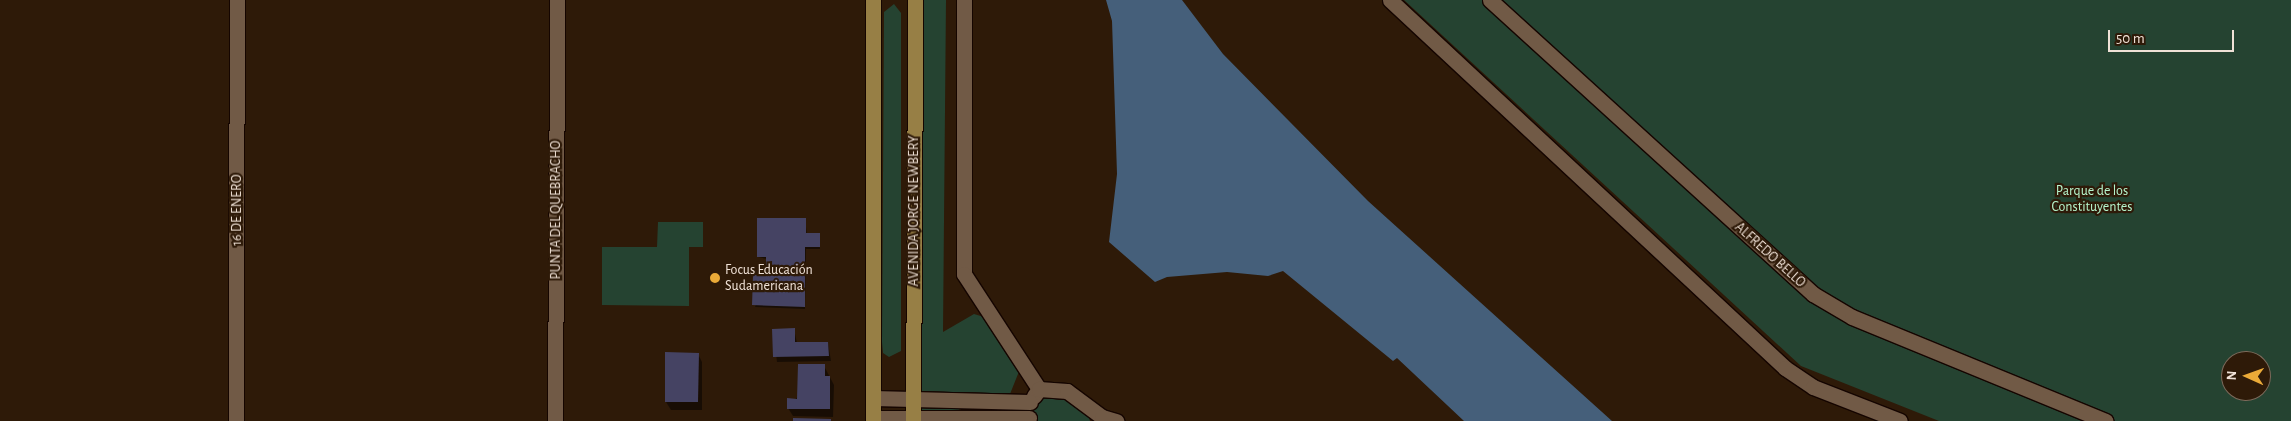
<!DOCTYPE html>
<meta charset="utf-8">
<style>
body{margin:0}
#map{position:relative;width:2291px;height:421px;overflow:hidden;background:#2e1a08;font-family:"Alegreya Sans",sans-serif}
div>[style]{position:absolute}
.green>*{inset:0;background:#254331}
.water>*{inset:0;background:#455f7a}
.shadow>*{inset:0;background:#0007}
.building>*{inset:0;background:#454363}
.roads{filter:drop-shadow(1px 0 #150500) drop-shadow(-1px 0 #150500) drop-shadow(0 1px #150500) drop-shadow(0 -1px #150500)}
.minor>*{height:15px;margin:-7.5px;padding:0 7.5px;transform-origin:7.5px;border-radius:7.5px;background:#715a46}
.major>*{height:15px;margin:-7.5px;padding:0 7.5px;transform-origin:7.5px;border-radius:7.5px;background:#977f45}
.dots>*{width:14px;height:14px;translate:-50% -50%;box-sizing:border-box;border:2px solid #2e1a08;border-radius:50%}
span{translate:-50% -50%;white-space:nowrap;text-align:center;line-height:1.15;-webkit-text-stroke:4.5px #2e1a08;paint-order:stroke}
.park-label{font-size:14px;color:#b5f5cd}
.street-label{font-size:14px;color:#f0e2d7}
.poi-label{font-size:14px;color:#f0e2d7}
.left{translate:0 -50%;text-align:left}
.north{position:absolute;left:2221px;top:351px;width:50px;height:50px;box-sizing:border-box;background:#2e1a08;border:1px solid #7c6a5b;border-radius:50%;rotate:272deg;font-size:14px;font-weight:700;line-height:20px;text-align:center;color:#f0e2d7}
.north::after{content:'';display:block;margin:auto;width:18px;height:22px;background:#eaaa38;clip-path:polygon(50% 0,100% 100%,50% 72%,0 100%)}
.scale{position:absolute;left:2108px;top:30px;width:126px;height:22px;box-sizing:border-box;border:2px solid #f0e2d7;border-top:0;padding-left:6px;font-size:15px;line-height:18px;white-space:nowrap;color:#f0e2d7;-webkit-text-stroke:4px #2e1a08;paint-order:stroke}
</style>
<div id="map">
<div class="green">
<i style="clip-path:polygon(915px 0,946px 0,943px 332px,974px 314px,984px 317px,1020px 369px,1010px 394px,960px 394px,959px 421px,913px 421px)"></i>
<i style="clip-path:polygon(evenodd,1404px 0,2291px 0,2291px 421px,1939px 421px,1801px 366px,1404px 0,2231px 361px,2261px 361px,2261px 391px,2231px 391px,2231px 361px)"></i>
<i style="clip-path:polygon(894px 4px,901px 13px,901px 351px,889px 357px,883px 353px,882px 342px,884px 12px)"></i>
<i style="clip-path:polygon(658px 222px,703px 222px,703px 247px,689px 247px,689px 306px,602px 305px,602px 247px,657px 247px)"></i>
<i style="clip-path:polygon(1039px 389px,1084px 402px,1090px 421px,1031px 421px,1030px 402px)"></i>
</div>
<div class="water">
<i style="clip-path:polygon(1106px 0,1182px 0,1223px 54px,1368px 201px,1612px 421px,1464px 421px,1397px 358px,1393px 361px,1283px 271px,1268px 276px,1227px 272px,1167px 277px,1155px 282px,1109px 242px,1117px 174px,1112px 21px)"></i>
</div>
<div class="shadow">
<i style="clip-path:polygon(805px 219px,807px 235px,819px 235px,820px 249px,806px 249px,805px 309px,755px 307px,767px 276px,767px 259px,758px 257px)"></i>
<i style="clip-path:polygon(794px 329px,797px 343px,828px 343px,831px 361px,777px 362px,773px 330px)"></i>
<i style="clip-path:polygon(698px 354px,702px 362px,702px 410px,671px 410px,666px 402px)"></i>
<i style="clip-path:polygon(824px 366px,834px 385px,833px 417px,793px 416px,788px 408px)"></i>
<i style="clip-path:polygon(961px 395px,977px 398px,977px 421px,961px 421px)"></i>
</div>
<div class="building">
<i style="clip-path:polygon(757px 218px,806px 218px,806px 233px,820px 233px,820px 247px,805px 247px,805px 307px,752px 305px,753px 275px,766px 275px,766px 257px,757px 257px)"></i>
<i style="clip-path:polygon(795px 328px,795px 342px,828px 342px,829px 356px,773px 357px,772px 329px)"></i>
<i style="clip-path:polygon(665px 352px,699px 353px,698px 402px,665px 402px)"></i>
<i style="clip-path:polygon(798px 364px,825px 364px,825px 376px,830px 376px,830px 409px,787px 409px,787px 398px,797px 399px)"></i>
<i style="clip-path:polygon(793px 418px,831px 419px,831px 421px,793px 421px)"></i>
</div>
<div class="roads">
<div class="minor">
<i style="left:964px;top:0;width:274px;rotate:90deg"></i>
<i style="left:964px;top:274px;width:137px;rotate:56.9deg"></i>
<i style="left:1390px;top:0;width:540px;rotate:42.97deg"></i>
<i style="left:1785px;top:368px;width:34px;rotate:34deg"></i>
<i style="left:1813px;top:387px;width:93px;rotate:21.3deg"></i>
<i style="left:1490px;top:0;width:437px;rotate:42.3deg"></i>
<i style="left:1813px;top:294px;width:45px;rotate:30.5deg"></i>
<i style="left:1852px;top:317px;width:274px;rotate:22.3deg"></i>
<i style="left:1034px;top:396px;width:9px;rotate:-54deg"></i>
<i style="left:1039px;top:389px;width:28px;rotate:4deg"></i>
<i style="left:1067px;top:391px;width:44px;rotate:36.6deg"></i>
<i style="left:1102px;top:417px;width:15px;rotate:16deg"></i>
<i style="left:873px;top:398px;width:157px;rotate:1.5deg"></i>
<i style="left:873px;top:418px;width:156px"></i>
<i style="left:236px;top:421px;width:421px;rotate:-89.9deg"></i>
<i style="left:555px;top:421px;width:421px;rotate:-89.7deg"></i>
</div>
<div class="major">
<i style="left:873px;top:421px;width:421px;rotate:-90deg"></i>
<i style="left:913px;top:421px;width:421px;rotate:-89.7deg"></i>
</div>
</div>
<div class="dots">
<i style="left:715px;top:278px;background:#eaaa38"></i>
</div>
<div class="park-label">
<span style="left:2092px;top:199px">Parque de los<br>Constituyentes</span>
</div>
<div class="street-label">
<span style="left:237px;top:210px;rotate:-90deg">16 DE ENERO</span>
<span style="left:556px;top:210px;rotate:-90deg">PUNTA DEL QUEBRACHO</span>
<span style="left:914px;top:211px;rotate:-90deg">AVENIDA JORGE NEWBERY</span>
<span style="left:1770px;top:255px;rotate:42deg">ALFREDO BELLO</span>
</div>
<div class="poi-label">
<span class="left" style="left:725px;top:278px">Focus Educación<br>Sudamericana</span>
</div>
<div class="north">N</div>
<div class="scale">50 m</div>
</div>
